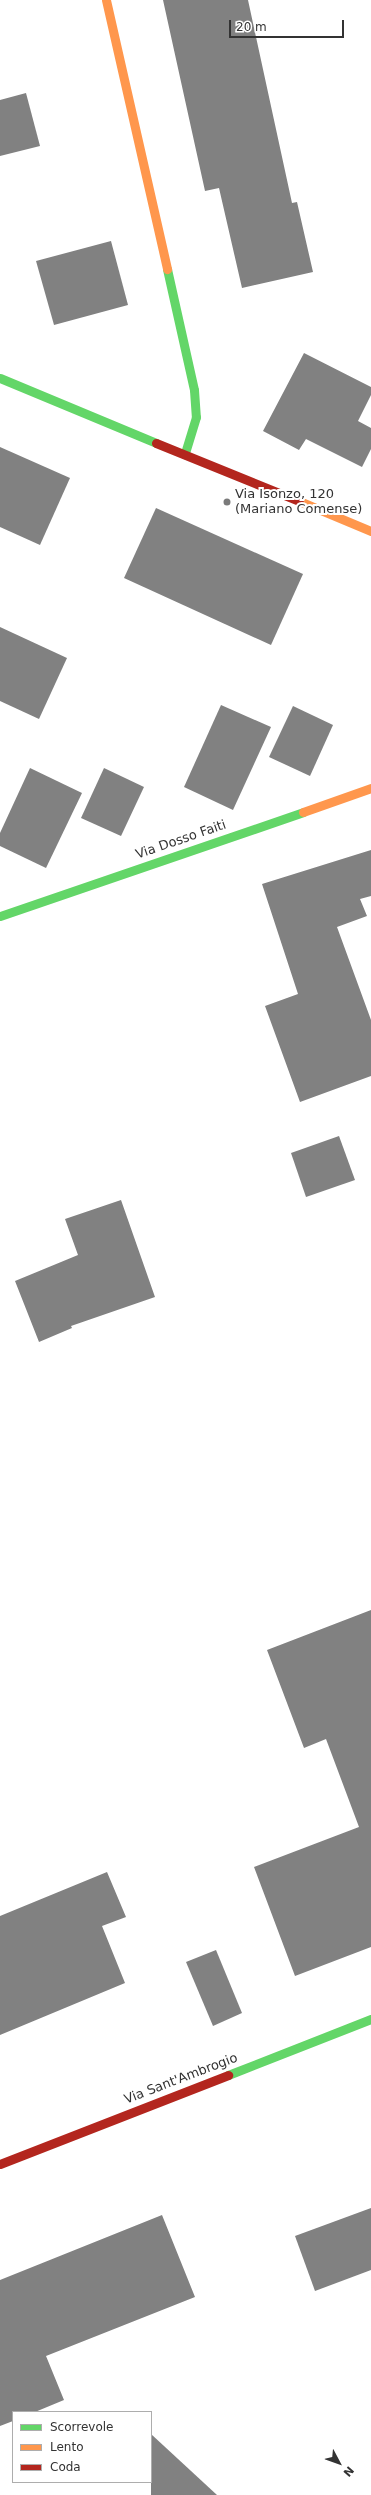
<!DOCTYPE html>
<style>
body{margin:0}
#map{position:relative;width:371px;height:2495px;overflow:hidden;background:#fff;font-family:"DejaVu Sans",sans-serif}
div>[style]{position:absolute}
.building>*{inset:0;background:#818181}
.fast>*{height:9px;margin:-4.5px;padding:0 4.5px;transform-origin:4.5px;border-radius:4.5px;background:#63d668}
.slow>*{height:9px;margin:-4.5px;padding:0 4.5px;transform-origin:4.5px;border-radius:4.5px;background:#ff974d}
.jam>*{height:9px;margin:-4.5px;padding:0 4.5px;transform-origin:4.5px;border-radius:4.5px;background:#b3261e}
.dots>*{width:11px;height:11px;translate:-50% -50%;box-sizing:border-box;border:2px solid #fff;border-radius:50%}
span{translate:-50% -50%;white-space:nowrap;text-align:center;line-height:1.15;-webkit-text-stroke:4px #fff;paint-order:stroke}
.poi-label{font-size:13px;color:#333}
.left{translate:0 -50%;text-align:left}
.street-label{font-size:13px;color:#333}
.legend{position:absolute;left:12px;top:2411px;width:140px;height:72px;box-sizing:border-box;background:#fff;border:1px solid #adadad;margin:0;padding:5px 7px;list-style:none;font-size:12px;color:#333}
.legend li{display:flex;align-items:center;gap:8px;height:20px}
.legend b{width:20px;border:1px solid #adadad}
.north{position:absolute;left:319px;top:2443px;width:40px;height:40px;-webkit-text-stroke:3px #fff;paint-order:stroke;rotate:131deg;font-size:11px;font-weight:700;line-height:16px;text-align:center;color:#333}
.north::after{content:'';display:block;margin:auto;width:14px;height:18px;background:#333;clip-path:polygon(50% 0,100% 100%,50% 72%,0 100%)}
.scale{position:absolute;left:229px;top:20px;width:115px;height:18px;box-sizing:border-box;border:2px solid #333;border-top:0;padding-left:5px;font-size:12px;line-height:14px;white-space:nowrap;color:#333;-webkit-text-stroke:3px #fff;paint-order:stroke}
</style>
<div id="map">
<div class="building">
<i style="clip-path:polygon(163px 0,248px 0,292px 203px,297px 202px,313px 272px,242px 288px,219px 188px,205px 191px)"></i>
<i style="clip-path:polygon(26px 93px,40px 146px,0 156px,0 100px)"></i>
<i style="clip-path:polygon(111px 241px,128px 305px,54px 325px,36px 261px)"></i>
<i style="clip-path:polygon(304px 353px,371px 387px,371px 395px,358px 421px,371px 428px,371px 449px,362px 467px,306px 439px,299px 450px,263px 431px)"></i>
<i style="clip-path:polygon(0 447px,70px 478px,40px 545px,0 527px)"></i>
<i style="clip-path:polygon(156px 508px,303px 574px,271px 645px,124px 578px)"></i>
<i style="clip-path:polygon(0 627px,67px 658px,39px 719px,0 701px)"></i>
<i style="clip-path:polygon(221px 705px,271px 727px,233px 810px,184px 787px)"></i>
<i style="clip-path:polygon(293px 706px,333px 725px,310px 776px,269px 757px)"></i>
<i style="clip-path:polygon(30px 768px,82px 793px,46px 868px,0 846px,0 833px)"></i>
<i style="clip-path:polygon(104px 768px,144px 787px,121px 836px,81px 818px)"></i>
<i style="clip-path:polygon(371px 850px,371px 896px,360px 899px,367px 916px,337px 927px,371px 1020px,371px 1076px,300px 1102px,265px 1006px,298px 994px,262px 884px)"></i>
<i style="clip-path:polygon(339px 1136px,355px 1180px,306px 1197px,291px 1153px)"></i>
<i style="clip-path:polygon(121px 1200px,155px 1297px,71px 1326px,72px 1328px,39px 1342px,15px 1281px,78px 1255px,65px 1219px)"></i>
<i style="clip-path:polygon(371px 1610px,371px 1947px,295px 1976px,254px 1867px,359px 1827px,326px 1739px,304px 1748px,267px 1650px)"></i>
<i style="clip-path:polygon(107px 1872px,126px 1917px,102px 1926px,125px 1983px,0 2035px,0 1916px)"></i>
<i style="clip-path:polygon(216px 1950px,242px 2013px,213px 2026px,186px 1962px)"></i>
<i style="clip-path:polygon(371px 2208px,371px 2270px,315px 2291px,295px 2236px)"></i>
<i style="clip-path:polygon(162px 2215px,195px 2297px,46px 2356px,64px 2400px,35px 2412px,13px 2412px,13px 2421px,0 2426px,0 2280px)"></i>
<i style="clip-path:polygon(151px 2434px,217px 2495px,151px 2495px)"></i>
</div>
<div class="fast">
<i style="left:167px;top:269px;width:124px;rotate:77.4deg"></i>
<i style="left:194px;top:390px;width:27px;rotate:86deg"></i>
<i style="left:196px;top:417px;width:39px;rotate:107deg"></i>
<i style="left:0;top:378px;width:169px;rotate:22.6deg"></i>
<i style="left:0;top:916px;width:320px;rotate:-18.9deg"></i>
<i style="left:228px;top:2075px;width:154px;rotate:-21.4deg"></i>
</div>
<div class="slow">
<i style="left:106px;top:0;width:276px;rotate:77.2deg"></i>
<i style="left:299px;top:501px;width:78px;rotate:22.6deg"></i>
<i style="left:303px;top:812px;width:72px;rotate:-19.4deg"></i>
</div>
<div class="jam">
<i style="left:156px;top:443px;width:154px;rotate:22.1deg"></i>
<i style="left:0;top:2164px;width:245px;rotate:-21.3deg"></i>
</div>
<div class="dots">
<i style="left:227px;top:502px;background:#7a7a7a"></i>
</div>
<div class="poi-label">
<span class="left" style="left:235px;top:502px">Via Isonzo, 120<br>(Mariano Comense)</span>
</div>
<div class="street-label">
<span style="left:181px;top:840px;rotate:-19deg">Via Dosso Faiti</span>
<span style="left:181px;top:2079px;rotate:-21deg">Via Sant'Ambrogio</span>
</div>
<ul class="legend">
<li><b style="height:5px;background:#63d668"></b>Scorrevole</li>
<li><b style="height:5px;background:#ff974d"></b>Lento</li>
<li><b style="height:5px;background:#b3261e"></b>Coda</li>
</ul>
<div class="north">N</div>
<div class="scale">20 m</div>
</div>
